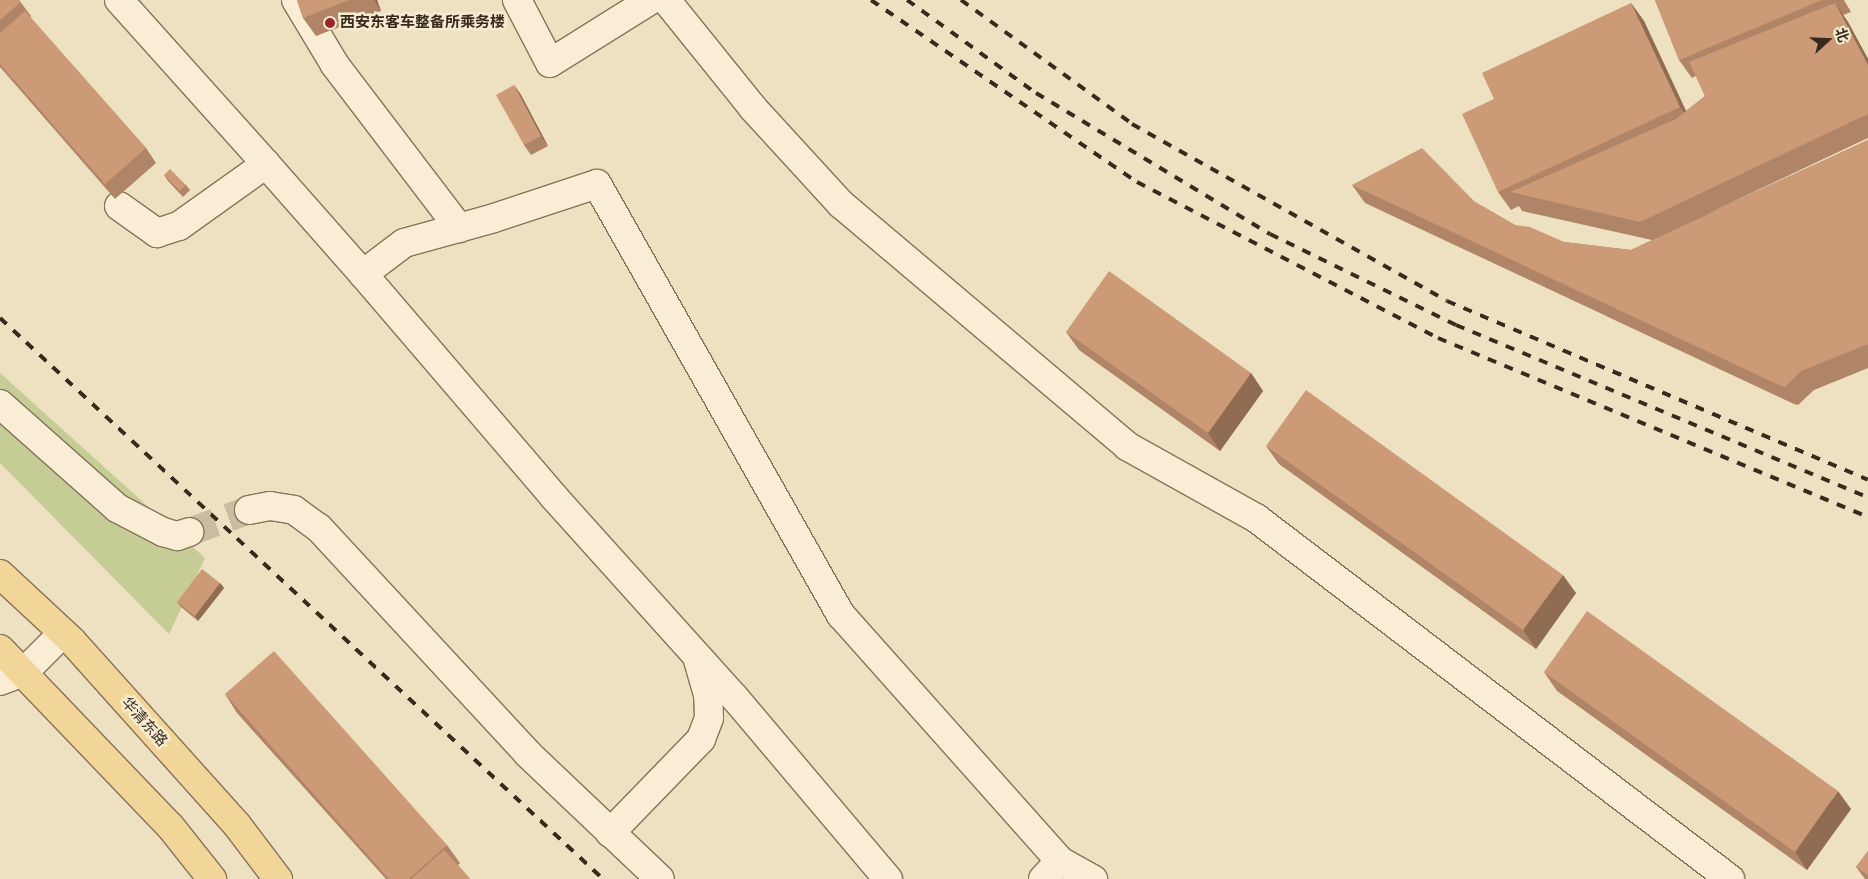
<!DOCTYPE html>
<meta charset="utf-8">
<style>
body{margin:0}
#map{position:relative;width:1868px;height:879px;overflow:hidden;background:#eee1c1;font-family:"Roboto Serif","Noto Sans SC",serif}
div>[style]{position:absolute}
.green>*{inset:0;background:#c6cc95}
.minor-tunnel>*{height:28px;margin-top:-14px;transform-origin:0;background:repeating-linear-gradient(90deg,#c9bca0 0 28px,transparent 0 42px)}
.roads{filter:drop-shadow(1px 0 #887259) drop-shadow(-1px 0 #887259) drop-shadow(0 1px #887259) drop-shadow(0 -1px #887259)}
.minor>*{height:28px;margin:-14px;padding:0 14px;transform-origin:14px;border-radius:14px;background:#f9eed5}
.major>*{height:28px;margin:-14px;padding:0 14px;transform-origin:14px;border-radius:14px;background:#f2d699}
.rail>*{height:4px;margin-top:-2px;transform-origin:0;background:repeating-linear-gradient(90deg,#372a1d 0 9px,transparent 0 18px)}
.wall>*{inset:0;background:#b08466}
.shaded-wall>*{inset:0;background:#906c53}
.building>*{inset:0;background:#cd9a77}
.dots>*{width:14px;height:14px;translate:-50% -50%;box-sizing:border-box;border:2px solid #f5ebd1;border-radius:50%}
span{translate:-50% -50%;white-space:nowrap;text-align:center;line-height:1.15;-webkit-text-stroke:5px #f5ebd1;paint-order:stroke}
.poi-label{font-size:15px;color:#372a1d;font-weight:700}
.left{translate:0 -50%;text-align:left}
.street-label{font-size:15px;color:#372a1d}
.north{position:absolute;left:1803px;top:15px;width:50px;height:50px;-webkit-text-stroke:4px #f5ebd1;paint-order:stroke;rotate:70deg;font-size:14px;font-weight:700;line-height:20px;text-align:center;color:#372a1d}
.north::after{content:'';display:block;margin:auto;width:18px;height:22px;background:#372a1d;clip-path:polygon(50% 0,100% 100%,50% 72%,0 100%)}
</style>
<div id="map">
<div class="green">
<i style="clip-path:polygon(0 373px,205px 558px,169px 634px,0 463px)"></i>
</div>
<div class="minor-tunnel">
<i style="left:189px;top:532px;width:64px;rotate:-20.1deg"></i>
</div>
<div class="roads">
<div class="minor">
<i style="left:119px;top:0;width:220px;rotate:48.1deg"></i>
<i style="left:296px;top:0;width:76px;rotate:59deg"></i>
<i style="left:335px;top:65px;width:205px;rotate:52.7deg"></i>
<i style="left:517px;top:0;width:71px;rotate:62.4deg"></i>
<i style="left:550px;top:63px;width:119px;rotate:-32deg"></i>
<i style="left:666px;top:0;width:139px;rotate:51.1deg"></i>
<i style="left:753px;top:108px;width:130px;rotate:47.5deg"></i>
<i style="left:841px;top:204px;width:375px;rotate:40.2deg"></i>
<i style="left:1127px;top:446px;width:148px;rotate:29.2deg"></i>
<i style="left:1256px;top:518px;width:596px;rotate:37.29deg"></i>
<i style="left:119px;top:206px;width:47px;rotate:35.4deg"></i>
<i style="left:157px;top:233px;width:23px;rotate:-18deg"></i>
<i style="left:179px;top:226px;width:107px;rotate:-35.5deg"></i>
<i style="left:266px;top:164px;width:147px;rotate:48.6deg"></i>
<i style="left:363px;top:274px;width:51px;rotate:-37.1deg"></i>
<i style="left:404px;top:243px;width:93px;rotate:-15.5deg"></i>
<i style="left:494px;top:218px;width:108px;rotate:-18.3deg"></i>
<i style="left:597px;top:184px;width:495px;rotate:60.5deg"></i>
<i style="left:841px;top:615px;width:329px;rotate:48.3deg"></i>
<i style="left:1060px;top:861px;width:38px;rotate:29deg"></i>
<i style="left:363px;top:274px;width:294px;rotate:49.4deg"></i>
<i style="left:554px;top:497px;width:270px;rotate:48deg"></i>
<i style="left:735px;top:698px;width:237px;rotate:49.8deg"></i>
<i style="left:0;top:404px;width:157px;rotate:41.6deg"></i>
<i style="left:117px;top:508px;width:52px;rotate:27.6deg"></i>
<i style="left:163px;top:532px;width:15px;rotate:16deg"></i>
<i style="left:177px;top:536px;width:13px;rotate:-18deg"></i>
<i style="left:249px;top:510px;width:21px;rotate:-11deg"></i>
<i style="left:270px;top:506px;width:24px;rotate:9deg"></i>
<i style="left:294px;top:510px;width:31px;rotate:36deg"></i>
<i style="left:319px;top:528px;width:306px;rotate:47.2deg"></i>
<i style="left:527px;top:753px;width:183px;rotate:43.5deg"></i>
<i style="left:0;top:681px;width:26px;rotate:-21deg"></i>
<i style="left:24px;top:672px;width:55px;rotate:-45deg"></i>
<i style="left:610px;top:833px;width:131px;rotate:-45.9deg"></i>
<i style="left:701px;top:739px;width:22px;rotate:-69deg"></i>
<i style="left:709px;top:718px;width:23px;rotate:-92deg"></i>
<i style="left:708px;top:695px;width:35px;rotate:-106deg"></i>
<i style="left:1043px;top:879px;width:25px;rotate:-47deg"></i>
</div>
<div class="major">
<i style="left:0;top:574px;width:98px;rotate:42.9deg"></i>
<i style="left:72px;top:641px;width:247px;rotate:48.1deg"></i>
<i style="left:237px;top:825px;width:68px;rotate:52.8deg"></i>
<i style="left:0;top:649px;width:245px;rotate:46.2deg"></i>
<i style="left:170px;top:826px;width:68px;rotate:51.6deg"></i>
</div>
</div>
<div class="rail">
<i style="left:871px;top:0;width:322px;rotate:34.4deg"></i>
<i style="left:1137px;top:182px;width:339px;rotate:27.4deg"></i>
<i style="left:1438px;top:338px;width:466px;rotate:22.6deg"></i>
<i style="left:907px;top:0;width:159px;rotate:35.8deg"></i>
<i style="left:1036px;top:93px;width:273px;rotate:31.1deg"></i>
<i style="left:1270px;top:234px;width:207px;rotate:26.1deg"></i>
<i style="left:1456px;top:325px;width:446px;rotate:22.7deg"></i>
<i style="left:961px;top:0;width:211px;rotate:35.9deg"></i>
<i style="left:1132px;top:124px;width:361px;rotate:29.3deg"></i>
<i style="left:1447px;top:301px;width:457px;rotate:23deg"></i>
<i style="left:0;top:318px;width:824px;rotate:42.93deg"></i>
</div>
<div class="wall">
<i style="clip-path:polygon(0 0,19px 0,31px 16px,30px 17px,146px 148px,156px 163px,115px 199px,0 67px)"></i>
<i style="clip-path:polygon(297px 0,377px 0,381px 11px,316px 36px,303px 18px)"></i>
<i style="clip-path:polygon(1655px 0,1844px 0,1851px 12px,1843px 15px,1848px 22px,1868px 59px,1868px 138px,1703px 216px,1868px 140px,1868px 368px,1814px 390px,1798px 405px,1794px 404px,1365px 203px,1352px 185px,1475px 202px,1515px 225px,1564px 242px,1631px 250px,1652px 240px,1522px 211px,1519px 206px,1511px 210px,1498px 192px,1494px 99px,1631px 3px,1644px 21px,1686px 111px,1705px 96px,1696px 76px,1692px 78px,1679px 60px)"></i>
<i style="clip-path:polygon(514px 85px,521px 95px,548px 146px,531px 155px,524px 145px)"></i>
<i style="clip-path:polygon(164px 175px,186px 185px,190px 190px,183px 197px,168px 181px)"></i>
<i style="clip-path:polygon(1066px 332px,1251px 373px,1263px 391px,1220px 451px,1079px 350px)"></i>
<i style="clip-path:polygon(1266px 446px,1576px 593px,1536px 649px,1279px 464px)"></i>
<i style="clip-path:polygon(220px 583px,224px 588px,198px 621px,181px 607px,177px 602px)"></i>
<i style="clip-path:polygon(1544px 672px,1851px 809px,1807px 870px,1557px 691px)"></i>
<i style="clip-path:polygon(225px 694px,447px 845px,460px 863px,458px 865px,470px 879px,386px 879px,237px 713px)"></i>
<i style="clip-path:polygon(1868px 851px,1868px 879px,1865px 879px,1856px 867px)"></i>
</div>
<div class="shaded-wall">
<i style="clip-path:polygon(374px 0,377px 0,381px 11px)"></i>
<i style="clip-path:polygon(1631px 3px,1644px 21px,1693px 126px,1680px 107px)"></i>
<i style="clip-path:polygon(1835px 3px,1848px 22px,1868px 59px,1868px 65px)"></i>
<i style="clip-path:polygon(514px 85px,521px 95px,548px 146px,541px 136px)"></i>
<i style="clip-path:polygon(1251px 373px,1263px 391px,1220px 451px,1208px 433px)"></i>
<i style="clip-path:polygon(1563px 575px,1576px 593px,1536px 649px,1523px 630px)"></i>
<i style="clip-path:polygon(220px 583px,224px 588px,198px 621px,195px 616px)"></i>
<i style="clip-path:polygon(1838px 791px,1851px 809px,1807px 870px,1795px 852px)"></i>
</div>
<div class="building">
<i style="clip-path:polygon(0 0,19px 0,21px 2px,0 20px)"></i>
<i style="clip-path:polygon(297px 0,349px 0,303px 18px)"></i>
<i style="clip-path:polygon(1655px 0,1822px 0,1679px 60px)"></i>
<i style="clip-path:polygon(1631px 3px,1680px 107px,1498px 192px,1462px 114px,1494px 99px,1482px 73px)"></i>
<i style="clip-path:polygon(1835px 3px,1868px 65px,1868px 114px,1640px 222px,1510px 192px,1676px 119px,1705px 96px,1689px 62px)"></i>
<i style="clip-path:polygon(25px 11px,146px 148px,105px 184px,0 64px,0 33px)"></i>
<i style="clip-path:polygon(514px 85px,541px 136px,524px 145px,496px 95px)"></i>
<i style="clip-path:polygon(1868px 140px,1868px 344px,1801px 371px,1785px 387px,1781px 386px,1352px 185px,1422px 148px,1475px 202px,1515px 225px,1530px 227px,1564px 242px,1631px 250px)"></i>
<i style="clip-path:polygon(170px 169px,186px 185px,180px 191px,164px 175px)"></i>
<i style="clip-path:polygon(1109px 271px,1251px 373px,1208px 433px,1066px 332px)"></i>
<i style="clip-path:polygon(1306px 390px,1563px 575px,1523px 630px,1266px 446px)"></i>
<i style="clip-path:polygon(202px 569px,220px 583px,195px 616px,177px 602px)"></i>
<i style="clip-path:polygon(1587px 611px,1838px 791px,1795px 852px,1544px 672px)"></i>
<i style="clip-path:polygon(274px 651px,447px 845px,409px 879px,389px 879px,225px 694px)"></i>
<i style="clip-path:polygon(444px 850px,470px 879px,411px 879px)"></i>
<i style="clip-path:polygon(1868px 851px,1868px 875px,1856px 867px)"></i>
</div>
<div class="dots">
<i style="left:330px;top:23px;background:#97282a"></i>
</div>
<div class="poi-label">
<span class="left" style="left:340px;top:23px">西安东客车整备所乘务楼</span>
</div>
<div class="street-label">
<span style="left:144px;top:722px;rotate:48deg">华清东路</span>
</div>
<div class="north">北</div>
</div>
